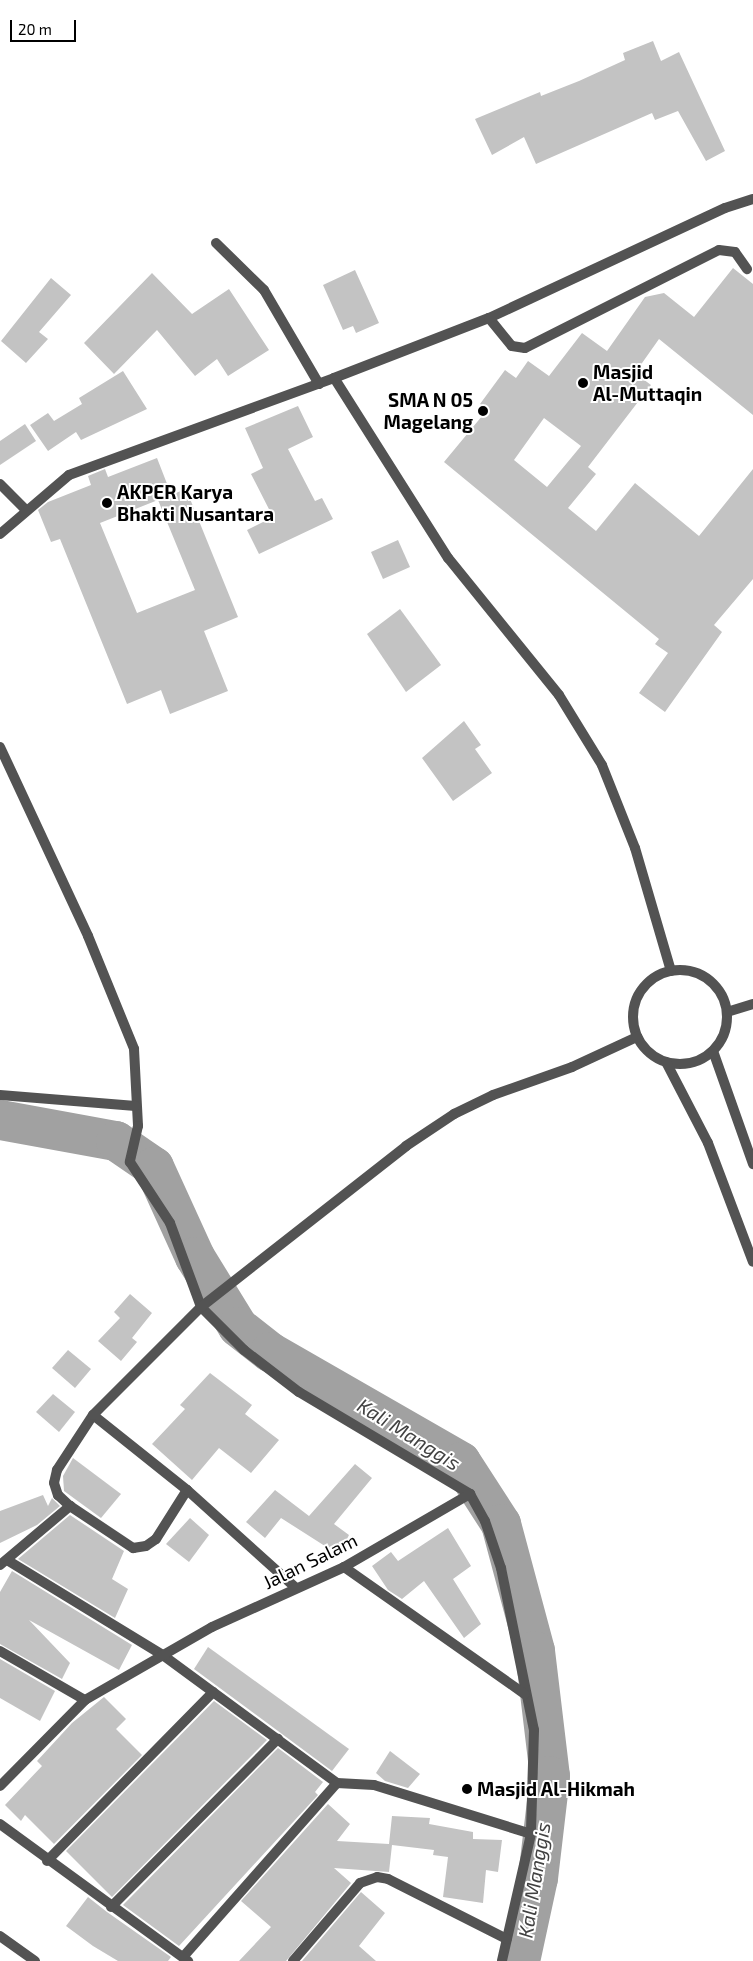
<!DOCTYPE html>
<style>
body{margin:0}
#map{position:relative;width:753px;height:1961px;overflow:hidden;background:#fff;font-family:"Exo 2",sans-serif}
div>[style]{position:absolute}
.river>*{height:40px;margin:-20px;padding:0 20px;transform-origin:20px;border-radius:20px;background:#a1a1a1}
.building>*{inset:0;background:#c3c3c3}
.lane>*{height:10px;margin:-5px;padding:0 5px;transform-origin:5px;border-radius:5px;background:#535353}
.street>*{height:10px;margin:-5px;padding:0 5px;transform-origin:5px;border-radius:5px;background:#535353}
.street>.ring{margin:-5px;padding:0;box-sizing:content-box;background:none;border:10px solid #535353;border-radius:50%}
.dots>*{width:14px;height:14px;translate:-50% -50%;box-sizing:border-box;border:2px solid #fff;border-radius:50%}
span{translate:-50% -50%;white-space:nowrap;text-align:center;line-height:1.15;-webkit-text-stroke:4px #fff;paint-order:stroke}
.poi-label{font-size:19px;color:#000;font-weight:700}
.left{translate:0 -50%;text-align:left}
.right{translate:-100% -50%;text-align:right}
.street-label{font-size:19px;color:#000}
.water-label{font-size:20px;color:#424242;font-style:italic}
.scale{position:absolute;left:10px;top:20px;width:66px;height:22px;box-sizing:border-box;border:2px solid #000;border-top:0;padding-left:6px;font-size:15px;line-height:18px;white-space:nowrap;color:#000;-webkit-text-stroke:4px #fff;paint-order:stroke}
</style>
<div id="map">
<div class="river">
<i style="left:0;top:1120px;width:118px;rotate:10.3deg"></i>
<i style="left:116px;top:1141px;width:46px;rotate:34.4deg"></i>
<i style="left:154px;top:1167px;width:99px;rotate:65.5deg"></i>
<i style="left:195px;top:1257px;width:82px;rotate:58.4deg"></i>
<i style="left:238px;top:1327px;width:41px;rotate:38deg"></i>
<i style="left:270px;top:1352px;width:220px;rotate:29.9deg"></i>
<i style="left:461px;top:1462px;width:74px;rotate:57.2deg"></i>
<i style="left:501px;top:1524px;width:131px;rotate:75deg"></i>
<i style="left:535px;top:1651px;width:126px;rotate:83.2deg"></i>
<i style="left:550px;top:1776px;width:103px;rotate:96.7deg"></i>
<i style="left:538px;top:1878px;width:85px;rotate:102.2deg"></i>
</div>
<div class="building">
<i style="clip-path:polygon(653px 41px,661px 61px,679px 52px,725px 151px,706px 161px,678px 111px,655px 120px,652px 113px,536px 164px,524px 137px,492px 155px,475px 119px,540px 92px,541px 96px,579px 81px,625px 60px,623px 53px)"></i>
<i style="clip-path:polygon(evenodd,733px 268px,753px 284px,753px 415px,659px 339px,635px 373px,651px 385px,588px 467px,596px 474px,568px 508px,596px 531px,635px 483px,699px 536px,753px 469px,753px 579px,714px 625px,722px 632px,665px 712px,639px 693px,668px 653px,655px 644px,659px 639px,444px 462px,487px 410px,480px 404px,505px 370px,516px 378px,528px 361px,549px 376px,582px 333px,607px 351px,645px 297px,664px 293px,694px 317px,733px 268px,544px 418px,581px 446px,547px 487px,514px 460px,544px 418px)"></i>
<i style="clip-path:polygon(355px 270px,379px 323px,356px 333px,353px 326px,343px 330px,323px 285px)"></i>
<i style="clip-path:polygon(152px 273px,192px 314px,229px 289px,269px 350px,228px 376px,217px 359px,195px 376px,157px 330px,114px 374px,84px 343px)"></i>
<i style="clip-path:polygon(51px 278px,71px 295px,39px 332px,48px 339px,26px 363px,1px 341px)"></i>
<i style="clip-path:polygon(123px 371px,147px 409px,81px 440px,76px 432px,48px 451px,30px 425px,48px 413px,54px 421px,82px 404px,79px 398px)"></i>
<i style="clip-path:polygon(298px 406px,313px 437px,288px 449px,315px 501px,322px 498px,333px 519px,259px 554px,247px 530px,273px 517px,251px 474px,263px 468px,245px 428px)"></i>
<i style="clip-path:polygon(25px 424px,36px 441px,0 465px,0 441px)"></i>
<i style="clip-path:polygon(evenodd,157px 458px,171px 494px,158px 500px,186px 489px,238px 617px,204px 631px,228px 691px,170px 714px,161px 690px,127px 704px,60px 539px,51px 542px,38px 510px,48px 502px,91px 485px,88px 476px,105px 469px,108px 477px,157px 458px,158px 500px,195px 590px,137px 613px,100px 523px,158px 500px)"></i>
<i style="clip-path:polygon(398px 540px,410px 567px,383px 579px,371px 552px)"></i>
<i style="clip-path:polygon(400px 609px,441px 665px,406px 692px,367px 634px)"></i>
<i style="clip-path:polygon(464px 721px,481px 745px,475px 749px,492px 773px,453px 801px,422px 758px)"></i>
<i style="clip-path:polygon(130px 1294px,152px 1313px,132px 1338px,137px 1342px,121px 1361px,98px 1341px,120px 1318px,114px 1312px)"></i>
<i style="clip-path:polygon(68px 1350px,91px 1369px,75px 1388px,52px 1368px)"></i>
<i style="clip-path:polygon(210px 1373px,252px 1405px,245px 1414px,279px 1440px,251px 1473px,219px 1448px,192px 1480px,152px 1444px,185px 1409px,180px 1405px)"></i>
<i style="clip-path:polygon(53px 1394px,75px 1412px,59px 1432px,36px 1412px)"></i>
<i style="clip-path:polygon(73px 1458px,121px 1494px,101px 1518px,64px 1491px,63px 1476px)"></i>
<i style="clip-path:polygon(355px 1464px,372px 1478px,334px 1524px,349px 1535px,339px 1555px,281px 1518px,265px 1538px,246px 1522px,275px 1490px,309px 1516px)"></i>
<i style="clip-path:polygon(43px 1495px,48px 1506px,52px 1498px,60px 1506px,37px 1525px,0 1543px,0 1511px)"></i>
<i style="clip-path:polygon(70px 1515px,124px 1551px,112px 1579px,128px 1589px,115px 1618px,18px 1559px)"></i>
<i style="clip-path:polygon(190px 1518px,209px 1535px,189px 1562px,166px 1544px)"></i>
<i style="clip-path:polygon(448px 1528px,471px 1566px,453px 1579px,481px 1624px,464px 1638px,424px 1581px,402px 1599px,388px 1590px,372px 1566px,391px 1552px,398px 1561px)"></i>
<i style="clip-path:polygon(12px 1571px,132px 1645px,119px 1670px,29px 1620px,70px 1663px,62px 1679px,0 1644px,0 1592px)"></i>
<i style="clip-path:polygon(208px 1647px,349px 1749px,332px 1771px,194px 1669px)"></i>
<i style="clip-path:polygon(0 1659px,55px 1691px,40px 1721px,0 1698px)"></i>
<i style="clip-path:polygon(104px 1697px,126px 1719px,116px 1729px,142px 1755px,54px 1844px,25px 1815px,21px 1821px,5px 1805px,42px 1766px,37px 1761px,72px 1723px)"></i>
<i style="clip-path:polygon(214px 1701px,267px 1740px,112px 1897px,66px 1851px)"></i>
<i style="clip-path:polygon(278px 1748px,323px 1782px,315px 1792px,318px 1795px,179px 1946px,123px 1905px)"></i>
<i style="clip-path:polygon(390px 1751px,420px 1774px,408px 1788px,385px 1781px,376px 1773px)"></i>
<i style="clip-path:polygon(328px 1804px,350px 1824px,337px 1841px,389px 1844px,392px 1816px,430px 1818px,429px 1824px,473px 1832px,473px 1839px,502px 1840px,498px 1872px,486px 1870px,483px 1903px,443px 1897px,448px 1857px,433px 1855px,434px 1850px,392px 1845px,389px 1872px,334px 1868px,351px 1883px,286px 1961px,239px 1961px,271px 1927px,241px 1901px)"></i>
<i style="clip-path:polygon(361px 1892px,385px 1913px,359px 1946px,376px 1961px,302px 1961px)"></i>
<i style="clip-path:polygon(88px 1897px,107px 1912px,171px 1957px,168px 1961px,118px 1961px,93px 1946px,66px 1926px)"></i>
</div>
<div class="lane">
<i style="left:489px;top:318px;width:36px;rotate:51deg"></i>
<i style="left:512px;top:346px;width:13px;rotate:9deg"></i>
<i style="left:525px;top:348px;width:217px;rotate:-26.8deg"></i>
<i style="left:719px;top:250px;width:16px;rotate:7deg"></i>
<i style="left:735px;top:252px;width:21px;rotate:55deg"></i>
</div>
<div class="street">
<i style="left:216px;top:243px;width:67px;rotate:44.4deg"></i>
<i style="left:264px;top:290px;width:109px;rotate:59.7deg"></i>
<i style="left:0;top:484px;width:37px;rotate:45deg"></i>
<i style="left:0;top:534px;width:91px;rotate:-40.5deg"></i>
<i style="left:69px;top:475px;width:282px;rotate:-20.1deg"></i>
<i style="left:0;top:747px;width:208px;rotate:65deg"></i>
<i style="left:88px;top:936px;width:122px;rotate:67.8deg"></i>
<i style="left:134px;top:1049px;width:77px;rotate:87deg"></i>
<i style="left:138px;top:1126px;width:37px;rotate:103deg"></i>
<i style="left:130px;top:1162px;width:73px;rotate:56.7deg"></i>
<i style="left:170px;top:1223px;width:90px;rotate:69.7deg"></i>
<i style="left:201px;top:1307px;width:61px;rotate:45deg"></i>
<i style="left:244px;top:1350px;width:69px;rotate:37.4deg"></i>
<i style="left:299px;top:1392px;width:199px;rotate:30.8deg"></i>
<i style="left:470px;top:1494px;width:31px;rotate:61deg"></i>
<i style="left:485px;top:1521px;width:50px;rotate:71.2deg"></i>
<i style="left:501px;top:1568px;width:165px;rotate:78.5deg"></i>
<i style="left:534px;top:1730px;width:104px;rotate:91.7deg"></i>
<i style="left:531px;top:1834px;width:130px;rotate:102.9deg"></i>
<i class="ring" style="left:633px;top:970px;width:84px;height:84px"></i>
<i style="left:671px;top:971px;width:128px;rotate:-106.3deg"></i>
<i style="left:635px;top:848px;width:89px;rotate:-111.7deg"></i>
<i style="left:602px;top:765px;width:82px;rotate:-121.6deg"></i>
<i style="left:559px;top:695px;width:176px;rotate:-129deg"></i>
<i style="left:448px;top:558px;width:213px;rotate:-122.3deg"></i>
<i style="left:334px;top:378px;width:166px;rotate:-21.2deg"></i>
<i style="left:489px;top:318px;width:260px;rotate:-25deg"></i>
<i style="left:725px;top:208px;width:29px;rotate:-18deg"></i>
<i style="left:727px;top:1012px;width:27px;rotate:-17deg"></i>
<i style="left:713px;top:1051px;width:120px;rotate:70.5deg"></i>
<i style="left:666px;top:1062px;width:91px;rotate:62.6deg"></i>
<i style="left:708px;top:1143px;width:127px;rotate:69.3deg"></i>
<i style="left:0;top:1095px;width:136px;rotate:4.6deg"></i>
<i style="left:93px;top:1415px;width:66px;rotate:123.2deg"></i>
<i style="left:57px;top:1470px;width:13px;rotate:103deg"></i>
<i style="left:54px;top:1483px;width:13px;rotate:72deg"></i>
<i style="left:58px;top:1495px;width:16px;rotate:43deg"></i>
<i style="left:70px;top:1506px;width:76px;rotate:33.7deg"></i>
<i style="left:133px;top:1548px;width:13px;rotate:-9deg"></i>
<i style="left:146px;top:1546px;width:12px;rotate:-35deg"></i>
<i style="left:156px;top:1539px;width:58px;rotate:-57.7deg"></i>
<i style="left:7px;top:1560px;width:184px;rotate:31.4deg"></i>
<i style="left:164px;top:1656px;width:215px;rotate:36.3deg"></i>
<i style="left:337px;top:1783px;width:37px;rotate:3deg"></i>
<i style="left:374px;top:1785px;width:164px;rotate:17.3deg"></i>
<i style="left:0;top:1565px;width:92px;rotate:-40.1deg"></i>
<i style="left:344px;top:1567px;width:221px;rotate:35.1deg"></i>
<i style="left:296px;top:1588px;width:147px;rotate:-138deg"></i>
<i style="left:187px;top:1490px;width:120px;rotate:-141.4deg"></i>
<i style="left:93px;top:1415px;width:153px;rotate:-45deg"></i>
<i style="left:201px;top:1307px;width:261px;rotate:-38.1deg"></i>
<i style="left:406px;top:1146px;width:58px;rotate:-33.7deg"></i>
<i style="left:454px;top:1114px;width:43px;rotate:-26deg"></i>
<i style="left:493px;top:1095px;width:84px;rotate:-19.5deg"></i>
<i style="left:572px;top:1067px;width:72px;rotate:-24.8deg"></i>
<i style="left:0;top:1651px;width:98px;rotate:30deg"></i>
<i style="left:0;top:1786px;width:121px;rotate:-45.3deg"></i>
<i style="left:85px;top:1700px;width:146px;rotate:-29.9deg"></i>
<i style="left:212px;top:1627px;width:145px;rotate:-24.4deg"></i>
<i style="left:344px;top:1567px;width:146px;rotate:-30.1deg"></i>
<i style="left:0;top:1824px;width:233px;rotate:36.1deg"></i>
<i style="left:47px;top:1861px;width:237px;rotate:-45.5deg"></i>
<i style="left:111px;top:1907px;width:237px;rotate:-45.2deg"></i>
<i style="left:0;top:1936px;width:43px;rotate:35.5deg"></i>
<i style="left:183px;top:1957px;width:232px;rotate:-48.5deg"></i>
<i style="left:293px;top:1961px;width:103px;rotate:-49.3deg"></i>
<i style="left:360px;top:1883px;width:18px;rotate:-19deg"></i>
<i style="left:377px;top:1877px;width:11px;rotate:10deg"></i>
<i style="left:388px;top:1879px;width:133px;rotate:26.8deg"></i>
</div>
<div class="dots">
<i style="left:583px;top:383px;background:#000"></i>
<i style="left:483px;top:411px;background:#000"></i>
<i style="left:107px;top:503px;background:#000"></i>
<i style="left:467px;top:1789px;background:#000"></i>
</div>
<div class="poi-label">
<span class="left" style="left:593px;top:383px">Masjid<br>Al-Muttaqin</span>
<span class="right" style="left:473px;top:411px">SMA N 05<br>Magelang</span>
<span class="left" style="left:117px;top:503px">AKPER Karya<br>Bhakti Nusantara</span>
<span class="left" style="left:477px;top:1789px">Masjid Al-Hikmah</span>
</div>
<div class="street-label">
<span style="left:310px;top:1561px;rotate:-26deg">Jalan Salam</span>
</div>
<div class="water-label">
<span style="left:409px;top:1434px;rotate:32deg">Kali Manggis</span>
<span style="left:534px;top:1880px;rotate:-81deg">Kali Manggis</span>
</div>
<div class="scale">20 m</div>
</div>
